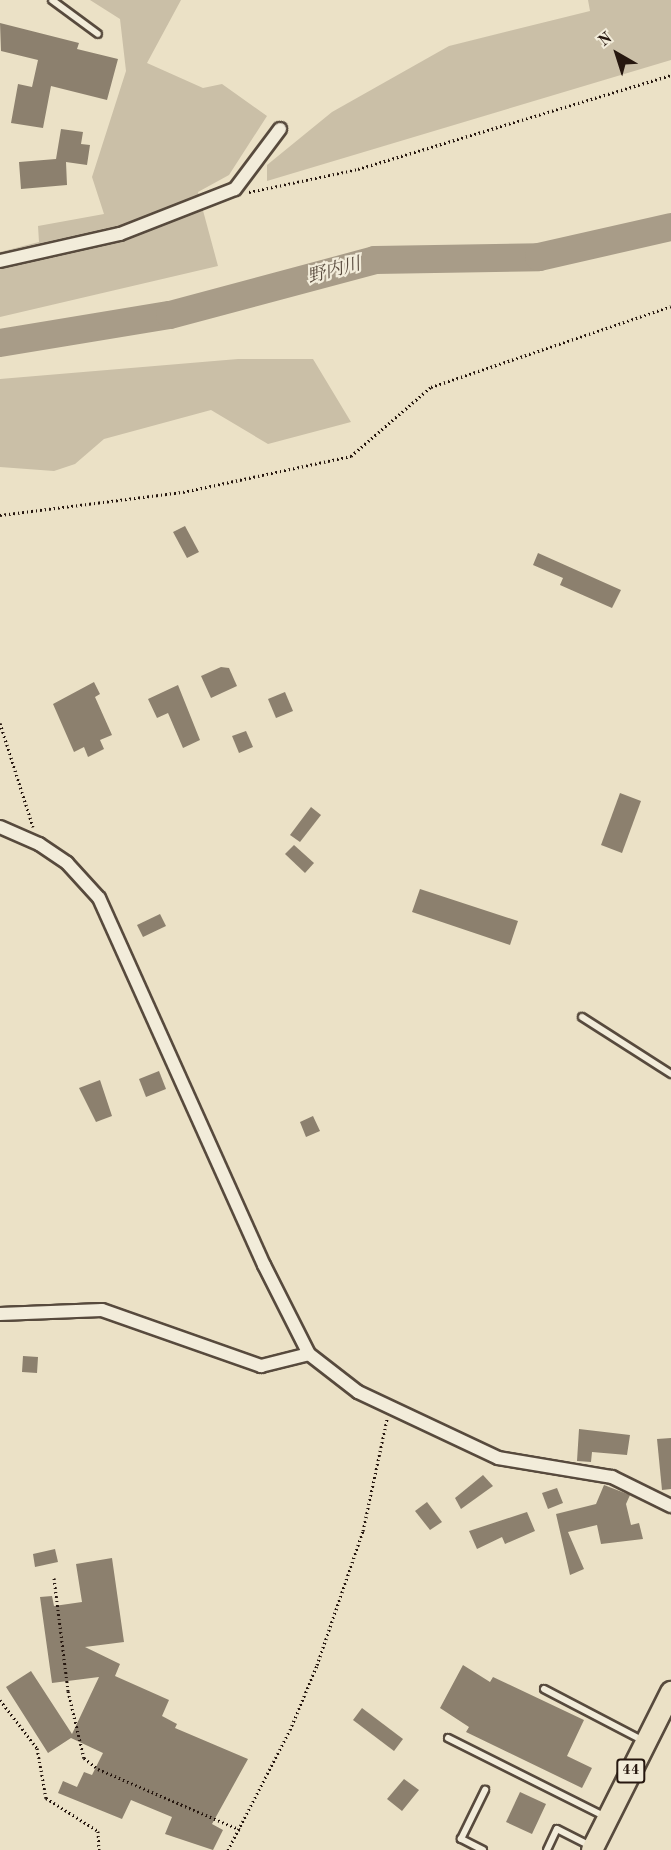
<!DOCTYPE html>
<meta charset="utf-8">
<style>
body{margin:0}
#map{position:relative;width:671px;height:1850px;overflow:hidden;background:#ebe1c6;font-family:"Old Standard TT","Noto Serif JP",serif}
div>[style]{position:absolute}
.green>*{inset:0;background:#cabfa7}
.river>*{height:28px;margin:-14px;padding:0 14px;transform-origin:14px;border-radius:14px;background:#a89c88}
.building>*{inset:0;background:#8c806e}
.path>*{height:3px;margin-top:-1.5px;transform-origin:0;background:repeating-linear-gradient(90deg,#26170f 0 1.5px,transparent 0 4.5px)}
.roads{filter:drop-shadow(2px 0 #574a3d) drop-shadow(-2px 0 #574a3d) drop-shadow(0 2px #574a3d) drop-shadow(0 -2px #574a3d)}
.lane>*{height:6px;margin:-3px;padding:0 3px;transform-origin:3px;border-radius:3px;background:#f2ecda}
.street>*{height:12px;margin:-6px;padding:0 6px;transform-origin:6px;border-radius:6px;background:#f2ecda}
.primary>*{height:20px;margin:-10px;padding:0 10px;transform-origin:10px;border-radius:10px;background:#ebe1c6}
span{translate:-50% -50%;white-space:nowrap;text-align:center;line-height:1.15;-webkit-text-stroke:4.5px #f2ecda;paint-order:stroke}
.shield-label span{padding:2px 4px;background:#f2ecda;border:2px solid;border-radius:4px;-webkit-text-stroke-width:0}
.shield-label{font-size:15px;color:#26170f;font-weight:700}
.water-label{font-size:18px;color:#5a4c3f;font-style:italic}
.north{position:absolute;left:587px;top:24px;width:60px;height:60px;-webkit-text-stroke:4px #f2ecda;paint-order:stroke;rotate:321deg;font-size:16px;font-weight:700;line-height:24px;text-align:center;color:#26170f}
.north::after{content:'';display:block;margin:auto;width:21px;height:27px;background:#26170f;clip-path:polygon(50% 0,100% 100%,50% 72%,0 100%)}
</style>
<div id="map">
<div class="green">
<i style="clip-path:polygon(90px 0,181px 0,147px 63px,203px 88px,222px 84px,267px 116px,229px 175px,198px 192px,218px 266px,0 317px,0 252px,39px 242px,38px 226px,104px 214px,92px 177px,126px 71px,120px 19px)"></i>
<i style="clip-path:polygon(588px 0,671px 0,671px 60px,267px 181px,267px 165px,332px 112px,449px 46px,590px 11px)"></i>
<i style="clip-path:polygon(238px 359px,313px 359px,351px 422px,268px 444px,211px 410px,104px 439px,75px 464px,54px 471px,0 467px,0 379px)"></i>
</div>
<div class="river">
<i style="left:0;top:343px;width:172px;rotate:-9.4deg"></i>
<i style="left:170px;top:315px;width:212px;rotate:-15deg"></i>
<i style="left:375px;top:260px;width:164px;rotate:-1deg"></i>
<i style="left:539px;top:257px;width:135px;rotate:-12.8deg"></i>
</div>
<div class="building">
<i style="clip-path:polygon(0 23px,79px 43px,77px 49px,118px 59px,107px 100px,51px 86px,43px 128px,11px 123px,18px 84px,32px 87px,38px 60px,1px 51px)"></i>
<i style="clip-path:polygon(61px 129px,83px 132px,81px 144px,90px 145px,87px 165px,66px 162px,67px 185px,21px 189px,19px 162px,56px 159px)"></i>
<i style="clip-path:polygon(185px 526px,199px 552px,187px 558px,173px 532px)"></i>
<i style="clip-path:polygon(538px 553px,621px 590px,612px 608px,560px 585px,563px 578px,533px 565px)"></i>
<i style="clip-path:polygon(221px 667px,229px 668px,237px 686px,211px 698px,201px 676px)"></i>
<i style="clip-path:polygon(94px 682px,100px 694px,95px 697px,112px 735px,100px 740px,104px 749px,88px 757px,84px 747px,74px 752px,53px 704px)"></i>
<i style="clip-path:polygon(178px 685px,200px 740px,183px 748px,168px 713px,157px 718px,148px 699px)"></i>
<i style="clip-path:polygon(285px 692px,293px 711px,276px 718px,268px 699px)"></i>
<i style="clip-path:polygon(246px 731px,253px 747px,239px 753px,232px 736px)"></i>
<i style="clip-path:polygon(620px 793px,641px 801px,622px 853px,601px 845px)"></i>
<i style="clip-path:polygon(311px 807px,321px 815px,300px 842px,290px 835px)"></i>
<i style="clip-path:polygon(294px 845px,314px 863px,305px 873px,285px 854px)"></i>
<i style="clip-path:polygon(420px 889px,518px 921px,510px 945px,412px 912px)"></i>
<i style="clip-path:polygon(160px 914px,166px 926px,143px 937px,137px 925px)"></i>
<i style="clip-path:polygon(159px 1071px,166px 1089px,146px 1097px,139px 1079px)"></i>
<i style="clip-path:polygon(100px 1080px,112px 1116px,96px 1122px,79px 1088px)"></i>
<i style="clip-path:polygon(313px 1116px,320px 1131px,306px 1137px,300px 1122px)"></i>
<i style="clip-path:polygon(23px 1356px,38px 1357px,37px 1373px,22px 1372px)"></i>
<i style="clip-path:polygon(579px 1429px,630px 1435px,627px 1455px,592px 1452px,591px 1462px,577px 1461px)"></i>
<i style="clip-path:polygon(671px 1438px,671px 1489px,662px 1490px,657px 1439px)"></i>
<i style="clip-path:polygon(483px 1475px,493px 1486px,461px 1509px,455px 1498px)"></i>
<i style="clip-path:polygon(604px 1485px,630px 1495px,626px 1504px,631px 1525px,639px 1523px,643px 1539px,601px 1544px,597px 1525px,568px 1532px,584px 1569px,570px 1575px,556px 1514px,596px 1504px)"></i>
<i style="clip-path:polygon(557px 1488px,563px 1503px,548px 1509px,542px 1493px)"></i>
<i style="clip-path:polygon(427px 1502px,442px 1522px,430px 1530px,415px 1511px)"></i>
<i style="clip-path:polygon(527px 1512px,535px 1531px,505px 1544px,502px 1537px,477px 1549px,469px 1531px)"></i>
<i style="clip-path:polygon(55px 1549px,58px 1562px,35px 1567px,33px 1554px)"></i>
<i style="clip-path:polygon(112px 1558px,124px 1642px,85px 1647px,120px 1664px,115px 1676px,169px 1700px,162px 1716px,177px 1724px,175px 1728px,248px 1759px,212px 1824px,223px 1830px,213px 1850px,165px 1834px,172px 1817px,131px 1800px,122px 1819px,58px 1793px,63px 1781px,77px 1787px,84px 1772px,92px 1775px,103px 1753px,71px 1738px,48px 1753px,6px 1687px,31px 1671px,72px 1734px,99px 1677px,52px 1683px,40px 1597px,52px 1596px,54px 1606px,82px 1602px,76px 1564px)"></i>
<i style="clip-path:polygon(463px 1665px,490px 1682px,493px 1677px,584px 1720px,567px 1756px,592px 1768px,582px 1788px,466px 1732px,469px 1727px,440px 1708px)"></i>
<i style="clip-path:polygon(362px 1708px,403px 1739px,394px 1751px,353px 1720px)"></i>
<i style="clip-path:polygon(404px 1779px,419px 1790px,402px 1811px,387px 1799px)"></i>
<i style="clip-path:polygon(520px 1792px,546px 1804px,532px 1834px,506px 1822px)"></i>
</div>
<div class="path">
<i style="left:249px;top:192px;width:111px;rotate:-11.9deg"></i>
<i style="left:358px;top:169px;width:327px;rotate:-16.7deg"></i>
<i style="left:0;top:515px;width:184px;rotate:-7.2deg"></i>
<i style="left:183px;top:492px;width:172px;rotate:-12.1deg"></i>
<i style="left:351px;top:456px;width:106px;rotate:-40.8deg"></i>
<i style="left:431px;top:387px;width:253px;rotate:-18.6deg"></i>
<i style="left:0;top:723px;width:109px;rotate:72.4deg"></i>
<i style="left:54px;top:1578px;width:114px;rotate:82.9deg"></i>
<i style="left:68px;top:1691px;width:69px;rotate:76.6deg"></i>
<i style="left:84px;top:1758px;width:18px;rotate:38deg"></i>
<i style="left:98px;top:1769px;width:155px;rotate:23.1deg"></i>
<i style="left:0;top:1700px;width:61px;rotate:52.4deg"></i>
<i style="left:37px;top:1748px;width:51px;rotate:79.8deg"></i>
<i style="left:46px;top:1798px;width:62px;rotate:32.4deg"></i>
<i style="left:98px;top:1831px;width:19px;rotate:87deg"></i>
<i style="left:228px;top:1850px;width:135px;rotate:-62.7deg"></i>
<i style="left:290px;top:1730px;width:70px;rotate:-67.4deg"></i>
<i style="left:317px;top:1665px;width:142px;rotate:-71.1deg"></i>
<i style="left:363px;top:1531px;width:115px;rotate:-77.9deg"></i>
</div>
<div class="roads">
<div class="lane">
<i style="left:52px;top:0;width:57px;rotate:36.5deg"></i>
<i style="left:582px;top:1017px;width:106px;rotate:32.6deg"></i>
<i style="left:544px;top:1689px;width:110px;rotate:27.5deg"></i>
<i style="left:448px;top:1738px;width:174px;rotate:26.6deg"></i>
<i style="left:483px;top:1850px;width:25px;rotate:-153deg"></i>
<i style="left:461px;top:1839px;width:55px;rotate:-63.9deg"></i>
<i style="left:547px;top:1850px;width:23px;rotate:-65deg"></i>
<i style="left:557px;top:1829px;width:37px;rotate:27deg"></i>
</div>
<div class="street">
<i style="left:0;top:261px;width:123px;rotate:-12.7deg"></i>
<i style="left:120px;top:234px;width:123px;rotate:-21.4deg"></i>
<i style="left:235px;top:189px;width:75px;rotate:-53.1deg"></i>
<i style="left:0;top:827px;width:43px;rotate:23.6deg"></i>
<i style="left:39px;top:844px;width:34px;rotate:34deg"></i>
<i style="left:67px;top:863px;width:47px;rotate:47.6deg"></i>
<i style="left:99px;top:898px;width:402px;rotate:65.8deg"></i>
<i style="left:264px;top:1265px;width:100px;rotate:63.2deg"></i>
<i style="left:309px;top:1354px;width:62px;rotate:37.8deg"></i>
<i style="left:358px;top:1392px;width:155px;rotate:25.2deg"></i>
<i style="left:498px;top:1458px;width:116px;rotate:9.5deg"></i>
<i style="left:612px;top:1477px;width:66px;rotate:26.2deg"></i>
<i style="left:0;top:1314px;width:102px;rotate:-2.2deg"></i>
<i style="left:102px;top:1310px;width:169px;rotate:19.4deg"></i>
<i style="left:261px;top:1366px;width:49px;rotate:-14deg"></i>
</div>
<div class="primary">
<i style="left:592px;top:1850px;width:177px;rotate:-63.4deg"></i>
</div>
</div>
<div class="shield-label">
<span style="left:631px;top:1771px">44</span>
</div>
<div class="water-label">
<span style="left:334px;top:271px;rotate:-15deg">野内川</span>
</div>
<div class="north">N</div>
</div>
